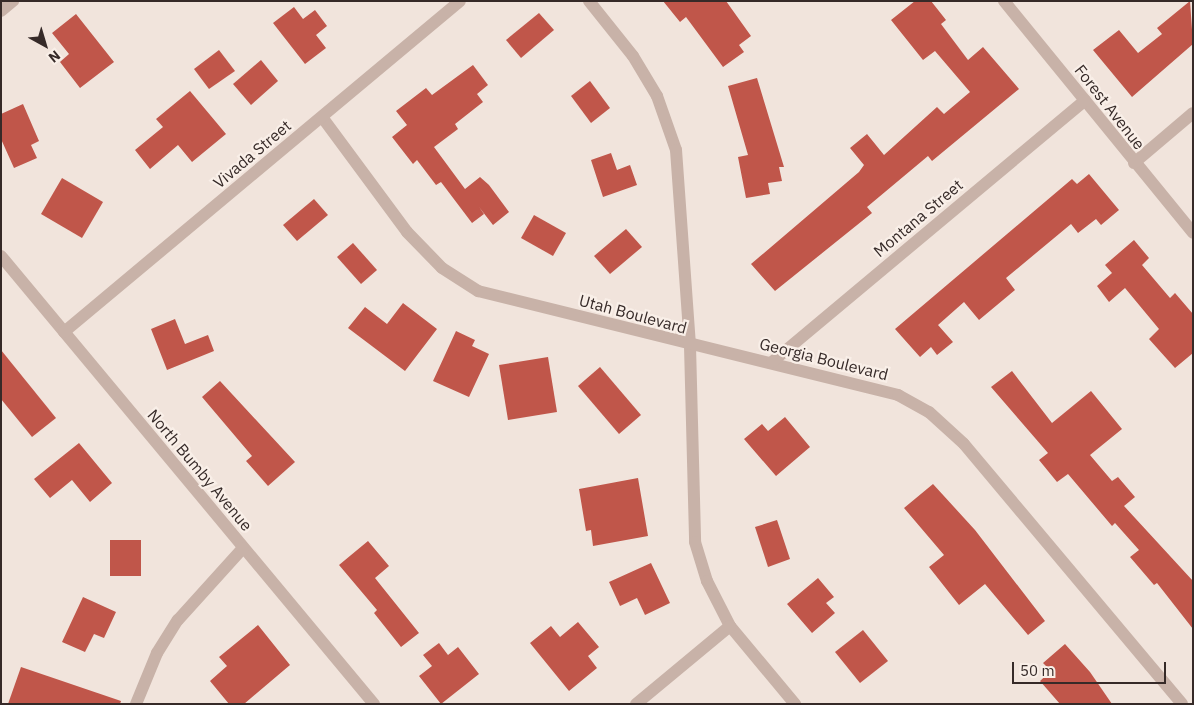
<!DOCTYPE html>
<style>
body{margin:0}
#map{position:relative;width:1194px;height:705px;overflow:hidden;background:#f1e4dc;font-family:"IBM Plex Sans",sans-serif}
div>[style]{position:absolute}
.building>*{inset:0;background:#c0564a}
.minor>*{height:12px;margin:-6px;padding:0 6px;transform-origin:6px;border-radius:6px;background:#c8b2a8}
span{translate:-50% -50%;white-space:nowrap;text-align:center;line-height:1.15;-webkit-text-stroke:4.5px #f9efe8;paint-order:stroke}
.street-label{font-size:16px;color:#362a28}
.frame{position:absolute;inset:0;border:2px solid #362a28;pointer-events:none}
.north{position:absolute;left:20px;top:20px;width:50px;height:50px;-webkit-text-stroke:4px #f9efe8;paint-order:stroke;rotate:141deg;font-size:14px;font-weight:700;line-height:20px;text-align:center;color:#362a28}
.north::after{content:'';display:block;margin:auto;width:18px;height:22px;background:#362a28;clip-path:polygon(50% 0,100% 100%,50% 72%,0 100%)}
.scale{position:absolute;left:1012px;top:662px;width:154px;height:22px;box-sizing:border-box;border:2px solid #362a28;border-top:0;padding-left:6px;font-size:15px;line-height:18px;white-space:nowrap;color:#362a28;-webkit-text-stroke:4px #f9efe8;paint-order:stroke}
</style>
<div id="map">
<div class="building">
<i style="clip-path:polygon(663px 1px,726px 1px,751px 36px,739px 45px,744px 52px,723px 67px,686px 17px,680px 22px)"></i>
<i style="clip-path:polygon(915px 1px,931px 1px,946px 20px,941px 24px,968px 60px,983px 47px,1019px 89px,932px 161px,928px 156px,867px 207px,872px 213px,775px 291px,751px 264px,859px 172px,864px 165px,850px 148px,867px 134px,884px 155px,937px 107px,944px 114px,970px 92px,935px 51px,923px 60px,891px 20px)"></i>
<i style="clip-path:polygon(1190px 1px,1193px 44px,1132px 97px,1093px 50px,1119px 30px,1138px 53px,1162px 34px,1157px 28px)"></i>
<i style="clip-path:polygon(294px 7px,303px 19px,315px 10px,327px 26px,316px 35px,326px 48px,305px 64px,273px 23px)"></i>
<i style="clip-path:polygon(539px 13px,554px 30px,521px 58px,506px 40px)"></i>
<i style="clip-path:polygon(76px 14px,114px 62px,80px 88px,60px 62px,69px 54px,52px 33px)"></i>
<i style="clip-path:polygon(219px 50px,235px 71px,209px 89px,194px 69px)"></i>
<i style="clip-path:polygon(261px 60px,278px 81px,251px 105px,233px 84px)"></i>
<i style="clip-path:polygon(473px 65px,488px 85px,477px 94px,483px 102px,455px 124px,458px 129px,434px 147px,465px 189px,480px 177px,489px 185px,509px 212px,493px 225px,479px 207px,484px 214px,472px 223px,441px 182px,436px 185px,417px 160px,413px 164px,392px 137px,407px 125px,396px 111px,426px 88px,432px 95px)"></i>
<i style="clip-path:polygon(757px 78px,784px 167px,779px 167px,782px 181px,768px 183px,770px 194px,746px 198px,738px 157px,748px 155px,728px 86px)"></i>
<i style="clip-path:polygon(590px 81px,610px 108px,591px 123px,571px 96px)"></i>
<i style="clip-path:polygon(190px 91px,226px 134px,192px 162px,178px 145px,150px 169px,135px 150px,163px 127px,156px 119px)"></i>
<i style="clip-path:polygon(23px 104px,39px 141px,31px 145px,37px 158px,14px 168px,1px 139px,1px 114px)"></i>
<i style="clip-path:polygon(611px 153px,617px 170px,630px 165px,637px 185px,603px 197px,591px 160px)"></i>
<i style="clip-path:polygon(1089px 174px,1119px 210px,1101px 225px,1096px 219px,1078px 233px,1071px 224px,1006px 278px,1015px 290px,979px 320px,964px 302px,938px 325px,953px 342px,937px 355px,931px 347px,920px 357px,895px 329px,1072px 179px,1077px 184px)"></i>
<i style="clip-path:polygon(62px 178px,103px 202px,82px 238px,41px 214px)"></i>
<i style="clip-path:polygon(314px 199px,328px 215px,297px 241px,283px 225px)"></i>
<i style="clip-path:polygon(534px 215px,566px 233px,553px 256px,521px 238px)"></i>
<i style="clip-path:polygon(626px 229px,642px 247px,610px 274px,594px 256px)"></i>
<i style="clip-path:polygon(1134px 240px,1149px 258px,1142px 265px,1170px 298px,1175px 293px,1193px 314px,1193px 353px,1175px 368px,1149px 339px,1159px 329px,1125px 288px,1109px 302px,1097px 286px,1112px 273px,1105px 265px)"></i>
<i style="clip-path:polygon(353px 243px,377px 270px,361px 284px,337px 257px)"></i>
<i style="clip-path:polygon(403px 303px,437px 329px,405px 371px,348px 328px,365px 307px,387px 324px)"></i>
<i style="clip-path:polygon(175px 319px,185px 344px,208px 335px,214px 351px,167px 370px,151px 329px)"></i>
<i style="clip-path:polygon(456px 331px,475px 340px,472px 346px,489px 354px,469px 397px,433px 381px)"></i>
<i style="clip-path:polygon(1px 350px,56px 418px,32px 437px,1px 399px)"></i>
<i style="clip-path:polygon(548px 357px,557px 412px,508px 420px,499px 365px)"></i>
<i style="clip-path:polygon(600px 367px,641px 415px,619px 434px,578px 386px)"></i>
<i style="clip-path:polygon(1012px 371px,1052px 423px,1091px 391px,1122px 429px,1090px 455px,1112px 481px,1118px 477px,1135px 497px,1124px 506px,1193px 581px,1193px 629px,1157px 583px,1154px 585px,1130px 557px,1139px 550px,1115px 523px,1112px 526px,1068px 474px,1057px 482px,1039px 460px,1048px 453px,991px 387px)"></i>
<i style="clip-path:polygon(220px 381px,295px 462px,268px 486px,246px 461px,252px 456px,202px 397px)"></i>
<i style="clip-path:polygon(785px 417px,810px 447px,776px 476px,744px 439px,762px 424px,768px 431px)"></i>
<i style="clip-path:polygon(79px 443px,112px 483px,90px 502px,72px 480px,50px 498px,34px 479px)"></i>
<i style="clip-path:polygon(638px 478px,648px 536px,593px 546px,591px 530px,586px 531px,579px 489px)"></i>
<i style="clip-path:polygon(933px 484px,975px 530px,1045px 621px,1028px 635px,985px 584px,959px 605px,929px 567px,944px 555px,904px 508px)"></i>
<i style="clip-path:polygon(777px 520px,790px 559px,768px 567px,755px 527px)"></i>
<i style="clip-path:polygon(110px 540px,141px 540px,141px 576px,110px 576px)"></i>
<i style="clip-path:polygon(368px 541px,389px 566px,375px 578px,419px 633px,401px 647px,374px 613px,377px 610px,339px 565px)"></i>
<i style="clip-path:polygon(651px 563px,670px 603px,645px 615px,637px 598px,620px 606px,609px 582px)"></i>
<i style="clip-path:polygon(818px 578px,834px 597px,826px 603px,835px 613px,812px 633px,787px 604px)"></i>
<i style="clip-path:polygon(83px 597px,116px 612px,104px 638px,94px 634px,85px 652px,62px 642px)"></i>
<i style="clip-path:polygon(578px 622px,599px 647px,588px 656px,597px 668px,569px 691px,530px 643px,551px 626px,560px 637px)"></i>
<i style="clip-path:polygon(258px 625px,290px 665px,244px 704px,229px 704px,210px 681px,227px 666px,219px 657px)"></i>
<i style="clip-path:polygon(863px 630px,888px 661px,860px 683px,835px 652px)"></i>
<i style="clip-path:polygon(439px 643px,448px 655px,458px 647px,479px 674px,441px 704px,419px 676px,432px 666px,423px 655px)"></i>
<i style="clip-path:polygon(1065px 644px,1090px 672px,1112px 704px,1060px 704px,1040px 681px,1051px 671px,1043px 663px)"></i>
<i style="clip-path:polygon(21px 667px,121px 701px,120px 704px,8px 704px)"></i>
</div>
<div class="minor">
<i style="left:589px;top:1px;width:70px;rotate:51.3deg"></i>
<i style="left:633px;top:56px;width:47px;rotate:59deg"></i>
<i style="left:657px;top:96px;width:57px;rotate:70.6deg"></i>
<i style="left:676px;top:150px;width:196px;rotate:85.9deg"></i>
<i style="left:690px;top:346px;width:196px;rotate:88.5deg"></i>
<i style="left:695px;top:542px;width:41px;rotate:72.9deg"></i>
<i style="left:707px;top:581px;width:51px;rotate:62.9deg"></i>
<i style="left:730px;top:626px;width:102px;rotate:50.2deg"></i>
<i style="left:1004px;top:1px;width:299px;rotate:50.8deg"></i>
<i style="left:1px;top:11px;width:16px;rotate:-40deg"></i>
<i style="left:322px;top:117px;width:143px;rotate:53.5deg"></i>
<i style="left:407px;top:232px;width:50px;rotate:45.8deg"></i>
<i style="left:442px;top:268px;width:43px;rotate:32.6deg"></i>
<i style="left:478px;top:291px;width:433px;rotate:13.9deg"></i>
<i style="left:898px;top:395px;width:35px;rotate:29deg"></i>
<i style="left:929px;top:412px;width:47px;rotate:42.4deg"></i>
<i style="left:964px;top:444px;width:339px;rotate:50deg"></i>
<i style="left:1134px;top:163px;width:77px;rotate:-40.3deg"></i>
<i style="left:1px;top:256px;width:583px;rotate:50.22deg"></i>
<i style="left:64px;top:332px;width:516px;rotate:-39.89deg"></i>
<i style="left:772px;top:362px;width:408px;rotate:-39.9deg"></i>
<i style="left:136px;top:704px;width:55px;rotate:-67.6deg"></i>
<i style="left:157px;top:653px;width:39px;rotate:-58deg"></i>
<i style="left:178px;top:620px;width:97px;rotate:-47.9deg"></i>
<i style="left:636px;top:704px;width:122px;rotate:-39.7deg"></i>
</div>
<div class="street-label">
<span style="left:1110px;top:107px;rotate:52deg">Forest Avenue</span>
<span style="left:252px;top:154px;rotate:-40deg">Vivada Street</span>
<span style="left:918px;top:218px;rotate:-40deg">Montana Street</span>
<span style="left:633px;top:314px;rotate:15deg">Utah Boulevard</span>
<span style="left:824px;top:359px;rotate:14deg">Georgia Boulevard</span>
<span style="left:200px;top:470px;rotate:50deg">North Bumby Avenue</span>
</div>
<div class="frame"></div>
<div class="north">N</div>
<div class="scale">50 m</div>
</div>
